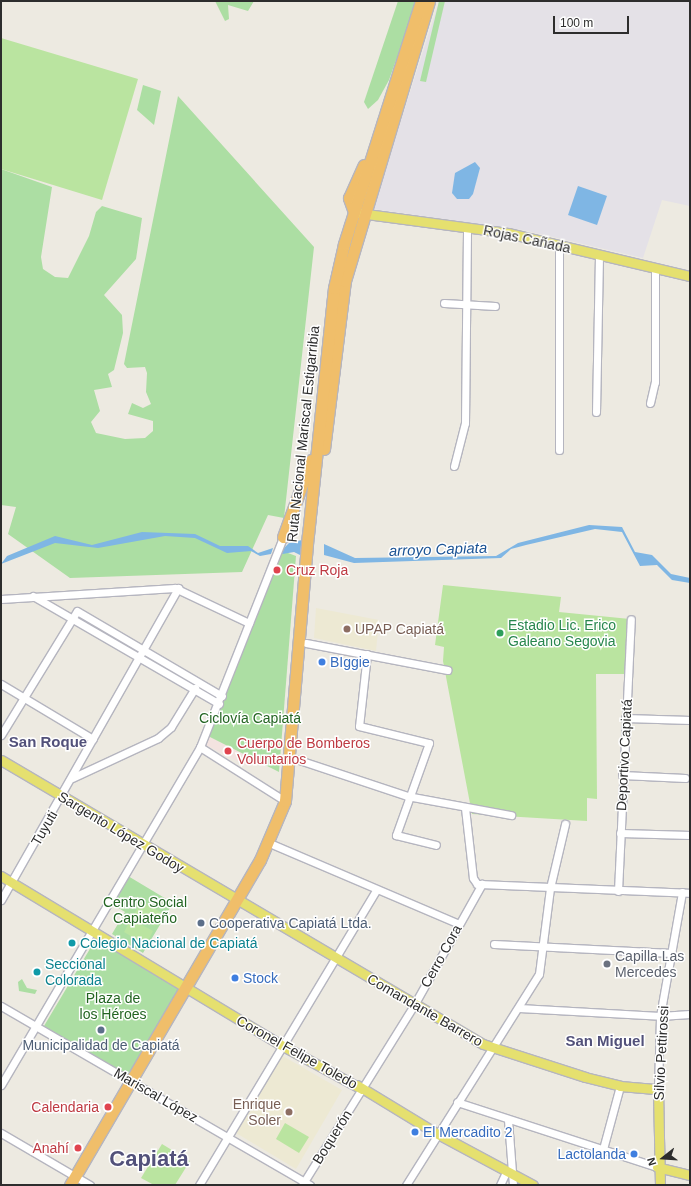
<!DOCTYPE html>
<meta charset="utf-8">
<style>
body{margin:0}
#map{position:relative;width:691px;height:1186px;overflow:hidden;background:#edeae1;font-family:Helvetica,sans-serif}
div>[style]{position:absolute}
.industrial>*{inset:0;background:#e4e1e7}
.education>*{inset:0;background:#ede9d3}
.medical>*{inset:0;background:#f3e3e0}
.green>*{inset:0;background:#acdea3}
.pitch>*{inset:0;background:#bae4a0}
.water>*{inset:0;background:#7fb6e4}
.roads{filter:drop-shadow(1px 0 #b5b5bf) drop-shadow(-1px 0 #b5b5bf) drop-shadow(0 1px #b5b5bf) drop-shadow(0 -1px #b5b5bf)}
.minor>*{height:7px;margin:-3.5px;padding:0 3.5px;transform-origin:3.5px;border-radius:3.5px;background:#fff}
.major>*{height:9px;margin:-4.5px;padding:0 4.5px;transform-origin:4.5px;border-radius:4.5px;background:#e5e06f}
.highway>*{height:11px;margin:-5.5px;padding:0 5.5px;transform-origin:5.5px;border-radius:5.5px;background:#f0be6a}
.dots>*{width:11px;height:11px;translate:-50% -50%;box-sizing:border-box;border:2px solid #fff;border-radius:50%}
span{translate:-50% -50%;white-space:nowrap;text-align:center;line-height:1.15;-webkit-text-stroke:3px #fff;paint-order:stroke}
.street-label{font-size:14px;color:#2d2d2d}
.health-label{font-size:14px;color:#be3a42}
.left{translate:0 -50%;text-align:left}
.right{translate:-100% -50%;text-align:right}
.leisure-label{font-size:14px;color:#27864d}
.education-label{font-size:14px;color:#785e54}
.shop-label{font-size:14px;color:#366cbe}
.park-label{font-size:14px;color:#236522}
.service-label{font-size:14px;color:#4e5e75}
.culture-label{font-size:14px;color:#0d838f}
.worship-label{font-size:14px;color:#5b616d}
.water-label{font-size:15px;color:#1b5394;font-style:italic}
.neighbourhood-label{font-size:15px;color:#52517a;font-weight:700}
.town-label{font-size:22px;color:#52517a;font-weight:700}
.frame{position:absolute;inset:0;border:2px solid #2d2d2d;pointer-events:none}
.north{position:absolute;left:643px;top:1138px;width:40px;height:40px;-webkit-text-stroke:3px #fff;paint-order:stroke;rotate:253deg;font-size:11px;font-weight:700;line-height:16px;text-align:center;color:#2d2d2d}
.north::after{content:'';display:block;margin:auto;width:14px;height:18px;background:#2d2d2d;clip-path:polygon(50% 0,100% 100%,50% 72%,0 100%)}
.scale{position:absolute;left:553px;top:16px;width:76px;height:18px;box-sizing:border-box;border:2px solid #2d2d2d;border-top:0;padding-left:5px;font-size:12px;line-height:14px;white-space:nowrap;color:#2d2d2d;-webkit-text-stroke:3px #fff;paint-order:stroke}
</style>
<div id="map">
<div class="industrial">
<i style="clip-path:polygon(439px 1px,690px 1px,690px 206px,662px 200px,643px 258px,523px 230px,373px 209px)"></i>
</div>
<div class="education">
<i style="clip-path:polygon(316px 608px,379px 620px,376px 651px,314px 638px)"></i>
<i style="clip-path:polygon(281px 1055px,342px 1090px,296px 1169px,236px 1133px)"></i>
</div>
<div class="medical">
<i style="clip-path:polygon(208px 736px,252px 757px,247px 766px,204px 744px)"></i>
</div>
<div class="green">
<i style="clip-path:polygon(215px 1px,254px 1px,248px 11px,228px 5px,229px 19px,225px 21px)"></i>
<i style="clip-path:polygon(398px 1px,417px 1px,389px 80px,378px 100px,368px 109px,364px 102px)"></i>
<i style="clip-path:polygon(439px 1px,445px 1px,426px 82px,420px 81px)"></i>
<i style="clip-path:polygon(143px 85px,161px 91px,154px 125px,137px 110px)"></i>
<i style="clip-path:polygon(178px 96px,314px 247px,284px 518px,268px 515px,242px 572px,70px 578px,8px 534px,16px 507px,1px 505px,1px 169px,52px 187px,41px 257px,43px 269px,55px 277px,68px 278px,89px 236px,96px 212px,102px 206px,142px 218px,136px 259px,104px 295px,122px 315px,123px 333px,114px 370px,108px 374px,112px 387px,94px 390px,100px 411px,91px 422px,96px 433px,125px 439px,145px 438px,153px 431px,153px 421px,128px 414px,132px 403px,143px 408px,151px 404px,146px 392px,147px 373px,145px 367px,127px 368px,124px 364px)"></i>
<i style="clip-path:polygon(280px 550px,296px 556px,279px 772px,208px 736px)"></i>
<i style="clip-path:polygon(128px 876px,173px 903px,143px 953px,112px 934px,125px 912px,112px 904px)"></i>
<i style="clip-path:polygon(97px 937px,181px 987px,130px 1078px,44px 1026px)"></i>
<i style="clip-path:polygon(22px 979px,27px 988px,37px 990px,35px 994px,19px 991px,18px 982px)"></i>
</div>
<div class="pitch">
<i style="clip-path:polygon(1px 38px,138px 79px,102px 200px,1px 169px)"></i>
<i style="clip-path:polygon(443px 585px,561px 597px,559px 612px,630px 619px,628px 674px,596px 674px,597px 799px,587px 798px,587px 821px,472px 814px,443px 661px,444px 647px,435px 645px)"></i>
<i style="clip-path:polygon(142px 901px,162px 913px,155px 926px,134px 914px)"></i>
<i style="clip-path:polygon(131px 919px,153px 931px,146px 945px,124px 932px)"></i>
<i style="clip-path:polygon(285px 1123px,309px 1137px,299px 1153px,276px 1139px)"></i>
<i style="clip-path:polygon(162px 1144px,190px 1161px,175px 1185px,154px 1185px,141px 1178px)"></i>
</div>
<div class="water">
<i style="clip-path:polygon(475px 162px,480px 168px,473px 194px,469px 199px,457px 199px,452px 193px,455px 173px)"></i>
<i style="clip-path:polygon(578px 186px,607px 196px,597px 225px,568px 215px)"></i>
<i style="clip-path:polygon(589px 525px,622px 527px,635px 552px,652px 555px,671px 574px,690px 578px,690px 583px,672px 580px,657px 565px,640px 566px,622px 532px,595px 529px,526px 545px,511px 549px,501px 558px,354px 563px,324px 555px,324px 544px,355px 558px,496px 556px,518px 543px)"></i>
<i style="clip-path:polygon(142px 532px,195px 534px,220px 546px,248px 546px,258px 553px,273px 548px,271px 554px,260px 556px,251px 551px,227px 553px,195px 538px,165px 536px,98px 548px,55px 543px,1px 564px,7px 556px,55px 536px,92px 545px)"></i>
<i style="clip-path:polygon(302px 540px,300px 555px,294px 552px,277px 555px,289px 543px)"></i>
</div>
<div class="roads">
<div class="minor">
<i style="left:444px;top:303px;width:51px;rotate:3.4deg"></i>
<i style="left:650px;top:403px;width:22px;rotate:-77deg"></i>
<i style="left:655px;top:382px;width:113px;rotate:-90deg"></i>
<i style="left:596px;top:412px;width:157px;rotate:-88.9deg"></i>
<i style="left:559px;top:450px;width:205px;rotate:-90deg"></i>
<i style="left:454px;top:466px;width:44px;rotate:-75.7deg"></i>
<i style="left:465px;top:423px;width:195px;rotate:-89.4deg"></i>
<i style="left:33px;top:596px;width:215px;rotate:30.1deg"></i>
<i style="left:1px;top:599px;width:174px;rotate:-3.6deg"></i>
<i style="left:175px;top:588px;width:82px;rotate:25.3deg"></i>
<i style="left:306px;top:643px;width:144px;rotate:10.8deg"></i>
<i style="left:367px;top:654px;width:72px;rotate:96.3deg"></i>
<i style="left:359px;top:726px;width:72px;rotate:13.7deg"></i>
<i style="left:429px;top:743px;width:98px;rotate:109.7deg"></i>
<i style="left:396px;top:835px;width:41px;rotate:14deg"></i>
<i style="left:1px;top:684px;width:107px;rotate:30.9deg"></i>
<i style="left:625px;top:718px;width:65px;rotate:1.8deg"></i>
<i style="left:1px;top:735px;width:145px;rotate:-58.5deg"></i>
<i style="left:77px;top:611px;width:168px;rotate:30.4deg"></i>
<i style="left:200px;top:747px;width:101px;rotate:32.4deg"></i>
<i style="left:296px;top:759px;width:117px;rotate:18.4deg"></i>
<i style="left:407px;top:796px;width:106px;rotate:10.4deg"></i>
<i style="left:622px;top:775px;width:63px;rotate:2.7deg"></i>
<i style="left:72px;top:778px;width:95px;rotate:-24.9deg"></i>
<i style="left:158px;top:738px;width:17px;rotate:-40deg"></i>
<i style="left:171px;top:727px;width:46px;rotate:-58.4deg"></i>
<i style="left:465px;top:808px;width:70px;rotate:83.5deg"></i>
<i style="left:473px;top:878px;width:7px;rotate:56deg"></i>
<i style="left:477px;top:884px;width:213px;rotate:2.4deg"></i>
<i style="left:620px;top:833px;width:70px;rotate:1.6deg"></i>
<i style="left:274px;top:845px;width:201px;rotate:23.1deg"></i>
<i style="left:618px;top:891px;width:272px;rotate:-87.3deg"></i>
<i style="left:1px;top:900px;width:359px;rotate:-60.4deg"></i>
<i style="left:494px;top:944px;width:178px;rotate:2.9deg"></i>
<i style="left:1px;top:1006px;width:357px;rotate:30.1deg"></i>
<i style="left:519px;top:1008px;width:141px;rotate:3.2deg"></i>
<i style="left:660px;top:1016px;width:30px;rotate:-4deg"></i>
<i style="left:1px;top:1085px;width:392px;rotate:-59.5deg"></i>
<i style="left:200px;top:747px;width:226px;rotate:-68.4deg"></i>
<i style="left:658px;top:1089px;width:73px;rotate:-88.4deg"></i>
<i style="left:660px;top:1016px;width:126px;rotate:-79.9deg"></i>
<i style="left:457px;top:1102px;width:210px;rotate:18deg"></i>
<i style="left:508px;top:1120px;width:65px;rotate:85.6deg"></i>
<i style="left:1px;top:1133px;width:103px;rotate:30.3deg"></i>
<i style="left:603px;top:1149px;width:65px;rotate:-74.9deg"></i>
<i style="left:199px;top:1185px;width:344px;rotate:-59deg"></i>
<i style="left:302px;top:1185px;width:212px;rotate:-58.1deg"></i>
<i style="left:414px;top:1005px;width:139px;rotate:-60.7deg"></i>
<i style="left:406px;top:1185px;width:249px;rotate:-57.8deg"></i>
<i style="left:539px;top:974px;width:87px;rotate:-82.7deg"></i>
<i style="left:550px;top:888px;width:66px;rotate:-76.8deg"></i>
<i style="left:500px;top:1185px;width:14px;rotate:-65deg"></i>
</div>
<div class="major">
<i style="left:359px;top:213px;width:150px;rotate:7.6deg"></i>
<i style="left:508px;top:233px;width:187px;rotate:13.3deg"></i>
<i style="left:1px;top:760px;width:559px;rotate:30.51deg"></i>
<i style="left:483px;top:1044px;width:107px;rotate:17.9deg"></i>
<i style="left:585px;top:1077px;width:36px;rotate:14deg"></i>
<i style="left:620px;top:1086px;width:38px;rotate:5deg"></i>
<i style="left:658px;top:1089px;width:96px;rotate:88.8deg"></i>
<i style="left:1px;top:876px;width:329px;rotate:31.1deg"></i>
<i style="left:283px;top:1046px;width:90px;rotate:28.6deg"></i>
<i style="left:357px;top:1085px;width:92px;rotate:31.3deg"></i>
<i style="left:436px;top:1133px;width:110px;rotate:28.2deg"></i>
<i style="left:657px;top:1167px;width:34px;rotate:14deg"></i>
</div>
<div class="highway">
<i style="left:354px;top:212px;width:15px;rotate:-110deg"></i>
<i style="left:349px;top:198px;width:36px;rotate:-66deg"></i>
<i style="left:324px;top:449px;width:169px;rotate:-82.9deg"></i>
<i style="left:345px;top:281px;width:292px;rotate:-73.3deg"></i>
<i style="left:283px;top:537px;width:82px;rotate:-70deg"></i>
<i style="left:70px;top:1185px;width:376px;rotate:-59.7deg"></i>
<i style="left:260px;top:860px;width:64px;rotate:-67deg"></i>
<i style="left:285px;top:801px;width:267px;rotate:-85.1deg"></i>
<i style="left:308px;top:535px;width:248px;rotate:-84deg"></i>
<i style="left:334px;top:288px;width:45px;rotate:-77.2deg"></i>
<i style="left:344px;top:244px;width:255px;rotate:-72.4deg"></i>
</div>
</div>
<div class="dots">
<i style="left:277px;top:570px;background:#e0444e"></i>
<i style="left:347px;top:629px;background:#8d6e63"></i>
<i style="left:500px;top:633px;background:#2e9e5b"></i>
<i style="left:322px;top:662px;background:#3f7fe0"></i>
<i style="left:228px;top:751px;background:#e0444e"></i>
<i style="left:201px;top:923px;background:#5c6f8a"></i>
<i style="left:72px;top:943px;background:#0f9aa8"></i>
<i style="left:607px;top:964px;background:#6b7280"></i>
<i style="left:37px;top:972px;background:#0f9aa8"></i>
<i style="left:235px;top:978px;background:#3f7fe0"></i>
<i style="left:101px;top:1030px;background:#5c6f8a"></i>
<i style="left:108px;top:1107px;background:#e0444e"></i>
<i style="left:289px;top:1112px;background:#8d6e63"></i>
<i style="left:415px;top:1132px;background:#3f7fe0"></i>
<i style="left:78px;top:1148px;background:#e0444e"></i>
<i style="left:634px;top:1154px;background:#3f7fe0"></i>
</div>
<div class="street-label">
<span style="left:527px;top:239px;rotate:12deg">Rojas Cañada</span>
<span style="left:303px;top:434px;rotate:-84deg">Ruta Nacional Mariscal Estigarribia</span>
<span style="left:624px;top:755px;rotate:-87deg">Deportivo Capiatá</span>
<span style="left:44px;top:828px;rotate:-60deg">Tuyuti</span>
<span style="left:121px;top:832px;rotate:31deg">Sargento López Godoy</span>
<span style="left:441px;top:956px;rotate:-61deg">Cerro Cora</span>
<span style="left:425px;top:1010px;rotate:30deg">Comandante Barrero</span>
<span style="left:297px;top:1052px;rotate:29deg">Coronel Felipe Toledo</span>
<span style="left:661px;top:1053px;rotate:-87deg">Silvio Pettirossi</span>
<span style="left:156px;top:1095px;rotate:30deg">Mariscal López</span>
<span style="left:332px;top:1137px;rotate:-58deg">Boquerón</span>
</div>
<div class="health-label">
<span class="left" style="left:286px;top:570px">Cruz Roja</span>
<span class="left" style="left:237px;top:751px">Cuerpo de Bomberos<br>Voluntarios</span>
<span class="right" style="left:99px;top:1107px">Calendaria</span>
<span class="right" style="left:69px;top:1148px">Anahí</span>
</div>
<div class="leisure-label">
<span class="left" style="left:508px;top:633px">Estadio Lic. Erico<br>Galeano Segovia</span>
</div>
<div class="education-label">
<span class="left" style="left:355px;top:629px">UPAP Capiatá</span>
<span class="right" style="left:281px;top:1112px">Enrique<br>Soler</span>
</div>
<div class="shop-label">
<span class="left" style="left:330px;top:662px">BIggie</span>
<span class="left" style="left:243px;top:978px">Stock</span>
<span class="left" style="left:423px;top:1132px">El Mercadito 2</span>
<span class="right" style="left:626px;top:1154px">Lactolanda</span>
</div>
<div class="park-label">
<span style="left:250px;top:718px">Ciclovía Capiatá</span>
<span style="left:145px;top:910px">Centro Social<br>Capiateño</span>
<span style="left:113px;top:1006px">Plaza de<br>los Héroes</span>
</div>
<div class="service-label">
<span class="left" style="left:209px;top:923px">Cooperativa Capiatá Ltda.</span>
<span style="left:101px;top:1045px">Municipalidad de Capiatá</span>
</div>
<div class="culture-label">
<span class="left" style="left:80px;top:943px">Colegio Nacional de Capiatá</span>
<span class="left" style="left:45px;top:972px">Seccional<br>Colorada</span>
</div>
<div class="worship-label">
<span class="left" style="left:615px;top:964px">Capilla Las<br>Mercedes</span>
</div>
<div class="water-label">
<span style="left:438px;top:549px;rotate:-2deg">arroyo Capiata</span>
</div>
<div class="neighbourhood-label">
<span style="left:48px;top:742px">San Roque</span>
<span style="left:605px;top:1041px">San Miguel</span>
</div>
<div class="town-label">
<span style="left:149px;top:1159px">Capiatá</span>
</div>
<div class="frame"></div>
<div class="north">N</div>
<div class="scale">100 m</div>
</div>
